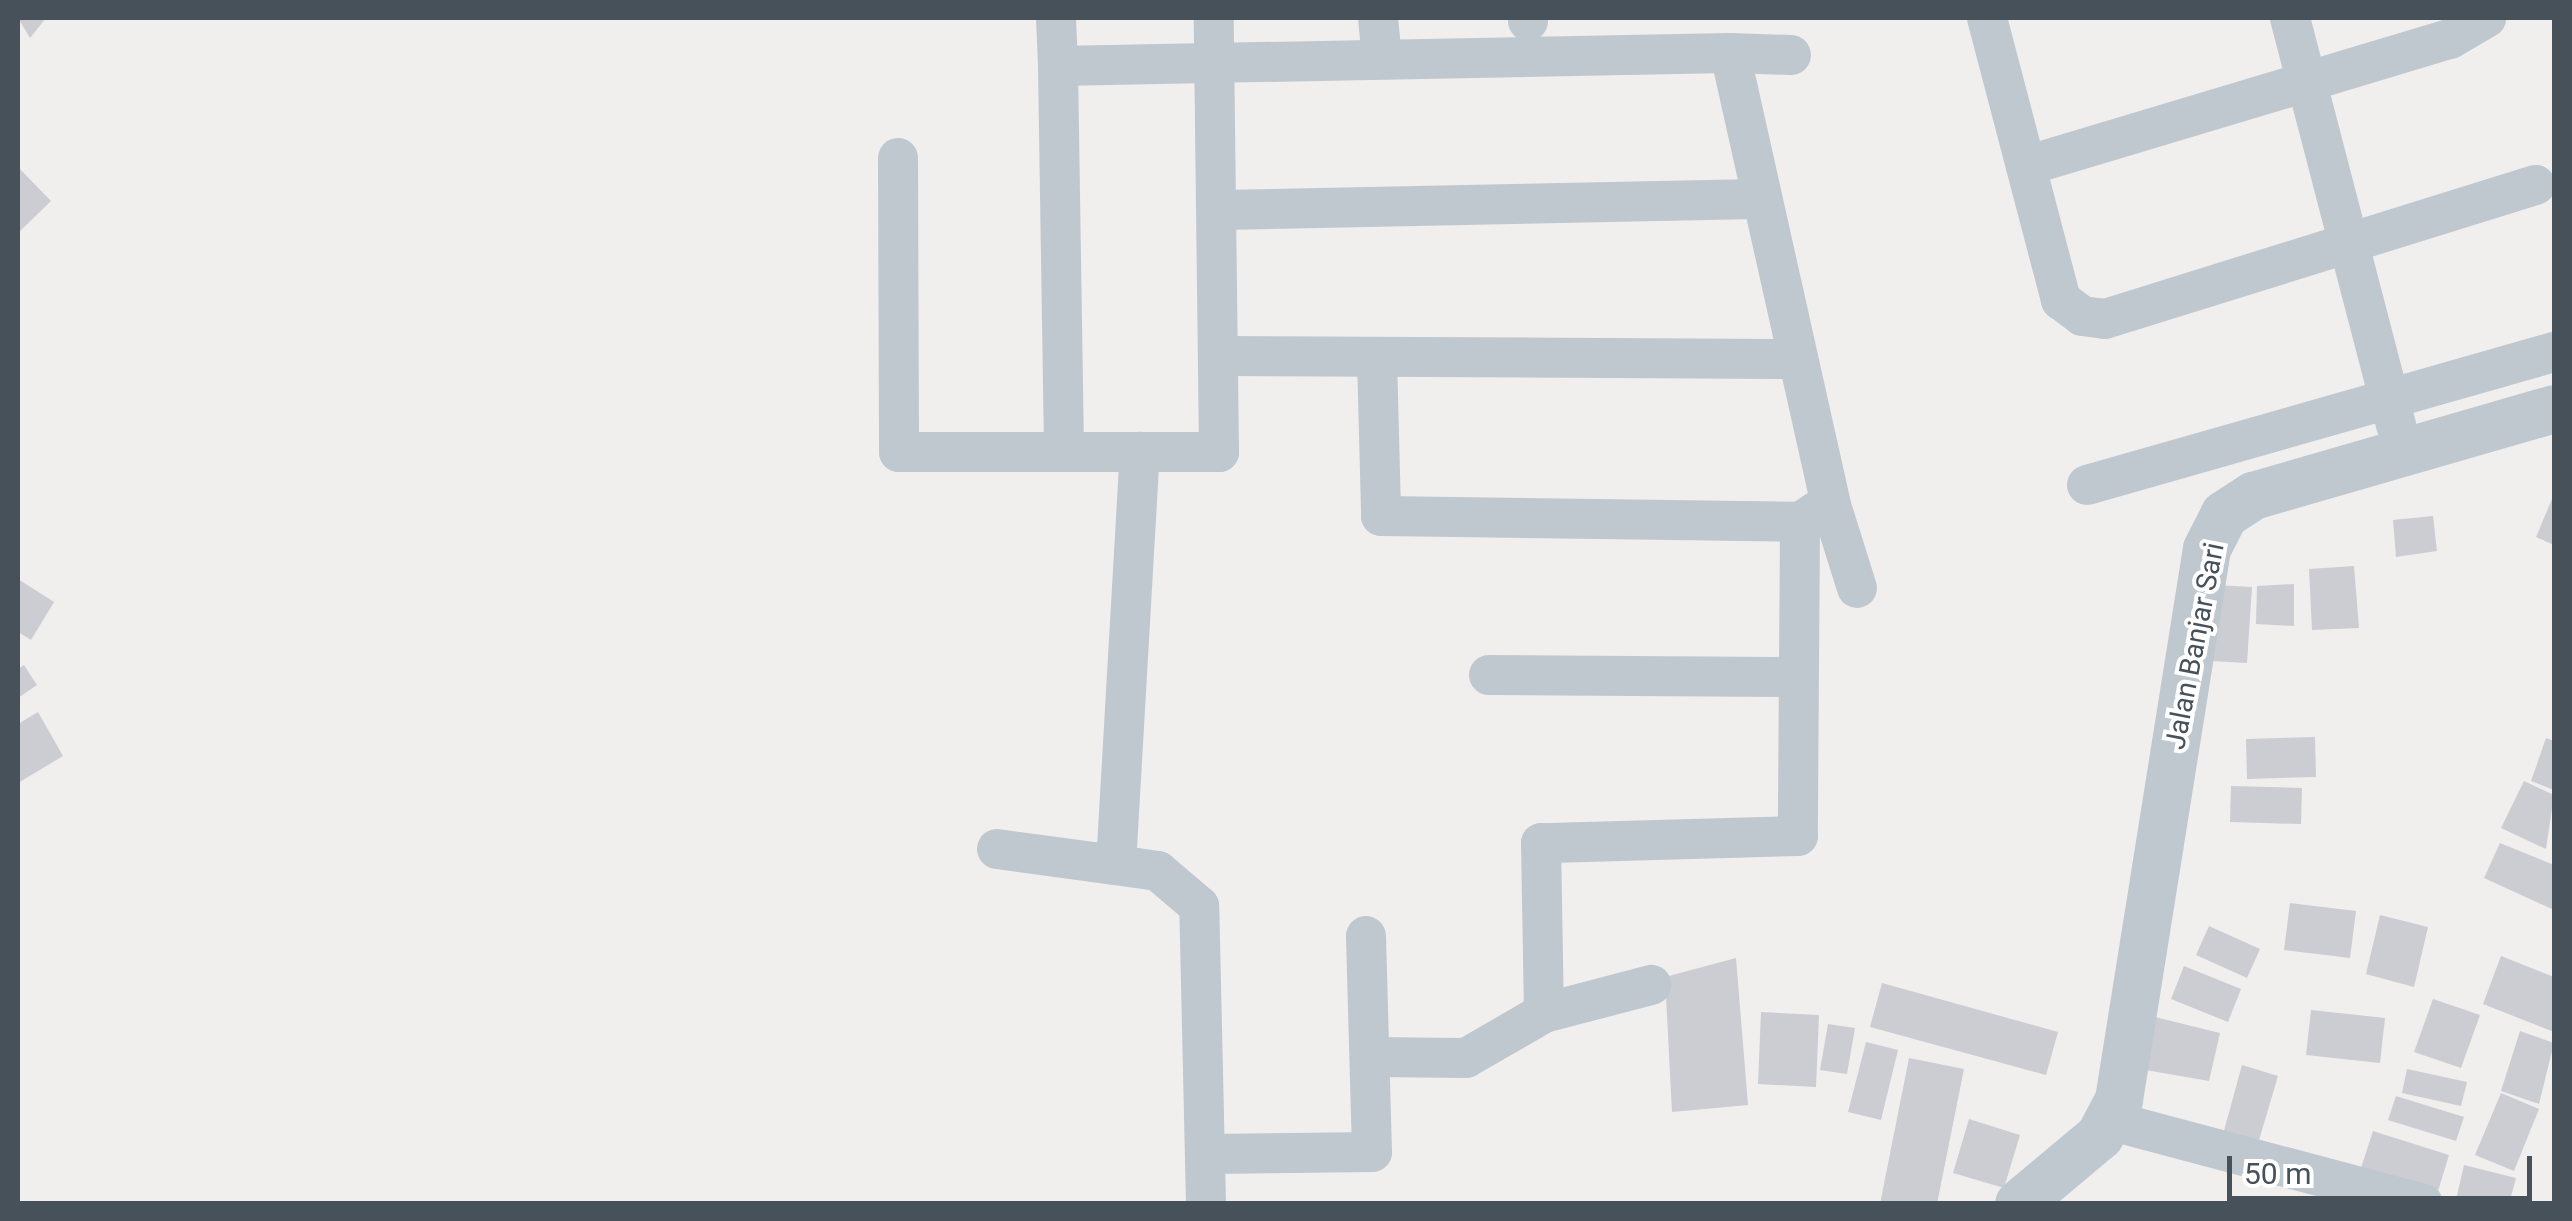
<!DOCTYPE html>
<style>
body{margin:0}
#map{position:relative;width:2572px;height:1221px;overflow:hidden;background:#f1eeee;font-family:Roboto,sans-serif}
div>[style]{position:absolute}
.building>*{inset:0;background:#cbcdd3}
.minor>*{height:40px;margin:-20px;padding:0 20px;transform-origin:20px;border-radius:20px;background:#bfc8cf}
.tertiary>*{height:48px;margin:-24px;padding:0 24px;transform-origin:24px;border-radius:24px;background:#bfc8cf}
span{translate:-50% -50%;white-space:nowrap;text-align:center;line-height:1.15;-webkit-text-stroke:8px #fff;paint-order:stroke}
.street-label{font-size:28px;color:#47515a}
.frame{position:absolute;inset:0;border:20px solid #47515a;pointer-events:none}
.scale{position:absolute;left:2227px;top:1156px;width:305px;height:45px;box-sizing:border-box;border:5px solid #47515a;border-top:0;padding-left:12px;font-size:30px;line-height:35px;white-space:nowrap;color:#47515a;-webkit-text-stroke:8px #fff;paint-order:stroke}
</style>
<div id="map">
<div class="building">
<i style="clip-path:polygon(18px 18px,46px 18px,30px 38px)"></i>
<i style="clip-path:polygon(18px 167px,51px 201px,18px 233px)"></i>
<i style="clip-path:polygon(2554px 494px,2554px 545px,2536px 537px)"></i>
<i style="clip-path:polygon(2433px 516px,2437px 551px,2396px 557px,2393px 520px)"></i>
<i style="clip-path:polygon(2354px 566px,2359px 628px,2312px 630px,2309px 569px)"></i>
<i style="clip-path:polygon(18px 579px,54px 602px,31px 640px,18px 632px)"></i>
<i style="clip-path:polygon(2294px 584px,2294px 626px,2256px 624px,2257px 586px)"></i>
<i style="clip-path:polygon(2216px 585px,2252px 587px,2247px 663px,2211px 661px)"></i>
<i style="clip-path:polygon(24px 665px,37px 685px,18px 698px,18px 669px)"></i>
<i style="clip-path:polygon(38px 712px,63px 756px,18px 783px,18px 724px)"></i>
<i style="clip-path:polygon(2315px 737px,2316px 777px,2247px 779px,2246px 739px)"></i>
<i style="clip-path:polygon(2546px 738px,2554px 741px,2554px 790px,2531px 781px)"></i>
<i style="clip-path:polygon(2524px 781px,2554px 795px,2546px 849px,2501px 828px)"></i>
<i style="clip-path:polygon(2231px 786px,2302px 788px,2301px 824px,2230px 822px)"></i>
<i style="clip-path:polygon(2500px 843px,2554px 865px,2552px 909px,2484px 878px)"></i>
<i style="clip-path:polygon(2290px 903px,2356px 911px,2350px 958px,2284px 950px)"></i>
<i style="clip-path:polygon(2380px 915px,2428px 927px,2414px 987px,2366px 974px)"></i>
<i style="clip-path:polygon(2209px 926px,2260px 949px,2247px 978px,2196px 955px)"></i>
<i style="clip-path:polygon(2501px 956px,2554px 977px,2554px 1032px,2483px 1004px)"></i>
<i style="clip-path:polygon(1736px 958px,1748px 1105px,1672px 1112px,1665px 977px)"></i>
<i style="clip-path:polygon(2184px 966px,2241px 989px,2228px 1022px,2171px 999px)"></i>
<i style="clip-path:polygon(1882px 983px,2058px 1032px,2046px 1075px,1870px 1027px)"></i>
<i style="clip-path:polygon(2433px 999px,2480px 1015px,2461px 1068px,2414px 1052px)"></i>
<i style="clip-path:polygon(2311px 1010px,2385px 1018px,2380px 1063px,2306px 1055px)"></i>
<i style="clip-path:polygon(1761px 1012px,1819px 1015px,1816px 1087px,1758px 1084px)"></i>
<i style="clip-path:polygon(2151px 1016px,2220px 1033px,2209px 1081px,2140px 1069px)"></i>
<i style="clip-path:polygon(1828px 1024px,1855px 1028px,1847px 1074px,1820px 1070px)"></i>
<i style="clip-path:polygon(2520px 1031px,2554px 1043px,2539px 1104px,2501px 1091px)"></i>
<i style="clip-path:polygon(1866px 1042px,1898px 1050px,1881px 1120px,1848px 1112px)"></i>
<i style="clip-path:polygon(1909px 1058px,1964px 1069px,1937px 1204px,1880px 1204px)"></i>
<i style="clip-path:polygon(2242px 1065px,2278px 1076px,2257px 1147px,2222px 1138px)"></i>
<i style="clip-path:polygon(2407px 1069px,2467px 1082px,2461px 1106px,2402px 1093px)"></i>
<i style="clip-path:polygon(2501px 1093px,2539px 1109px,2514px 1171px,2475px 1155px)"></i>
<i style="clip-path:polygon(2396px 1096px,2464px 1117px,2456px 1141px,2388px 1120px)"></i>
<i style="clip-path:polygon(1969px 1119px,2020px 1135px,2004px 1188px,1953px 1173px)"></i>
<i style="clip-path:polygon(2373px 1131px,2449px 1155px,2438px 1191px,2361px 1168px)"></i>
<i style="clip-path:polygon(2464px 1165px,2516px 1178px,2509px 1204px,2455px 1204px)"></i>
</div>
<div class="minor">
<i style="left:1056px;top:18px;width:48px;rotate:87.6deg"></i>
<i style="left:1378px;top:18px;width:41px;rotate:84.4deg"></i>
<i style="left:1528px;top:18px;width:3px;rotate:90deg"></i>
<i style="left:1987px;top:18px;width:292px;rotate:75.3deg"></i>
<i style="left:2061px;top:300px;width:26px;rotate:37deg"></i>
<i style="left:2082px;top:316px;width:23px;rotate:7deg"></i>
<i style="left:2105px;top:319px;width:451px;rotate:-17.3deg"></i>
<i style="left:2290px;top:18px;width:421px;rotate:75.4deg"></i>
<i style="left:1730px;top:53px;width:61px;rotate:1.9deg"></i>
<i style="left:898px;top:158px;width:294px;rotate:89.8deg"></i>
<i style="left:899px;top:452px;width:241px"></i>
<i style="left:2026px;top:166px;width:443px;rotate:-16.7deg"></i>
<i style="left:2450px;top:39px;width:42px;rotate:-30.3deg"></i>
<i style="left:1222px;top:210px;width:535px;rotate:-1.18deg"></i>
<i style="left:1222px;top:356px;width:576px;rotate:0.3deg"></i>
<i style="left:1377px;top:358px;width:158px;rotate:88.5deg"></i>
<i style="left:1381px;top:516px;width:419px;rotate:0.8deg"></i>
<i style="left:1064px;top:449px;width:383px;rotate:-90.9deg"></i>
<i style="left:1058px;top:66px;width:672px;rotate:-1.11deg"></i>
<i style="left:1730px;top:53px;width:460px;rotate:77.4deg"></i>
<i style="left:1830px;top:502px;width:36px;rotate:146deg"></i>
<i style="left:1800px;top:522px;width:314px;rotate:90.4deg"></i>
<i style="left:1798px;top:836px;width:257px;rotate:178.4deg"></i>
<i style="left:1541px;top:843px;width:170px;rotate:89deg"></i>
<i style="left:1544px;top:1013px;width:90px;rotate:150deg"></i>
<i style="left:1466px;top:1058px;width:92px;rotate:-179.4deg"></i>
<i style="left:2087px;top:485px;width:486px;rotate:-15.9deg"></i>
<i style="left:1830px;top:502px;width:90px;rotate:72.6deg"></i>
<i style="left:1489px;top:675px;width:306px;rotate:0.4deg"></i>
<i style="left:997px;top:849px;width:120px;rotate:7.7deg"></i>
<i style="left:1544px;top:1013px;width:111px;rotate:-14.7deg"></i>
<i style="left:2112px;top:1121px;width:322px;rotate:14.9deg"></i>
<i style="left:1206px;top:1154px;width:166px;rotate:-0.7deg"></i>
<i style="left:1372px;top:1152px;width:216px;rotate:-91.6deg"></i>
<i style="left:1206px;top:1204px;width:298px;rotate:-91.3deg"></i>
<i style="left:1199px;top:906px;width:54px;rotate:-139.5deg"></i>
<i style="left:1158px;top:871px;width:42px;rotate:-171.9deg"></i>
<i style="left:1116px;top:865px;width:414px;rotate:-86.7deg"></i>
<i style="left:1140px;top:452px;width:79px"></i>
<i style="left:1219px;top:452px;width:434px;rotate:-90.7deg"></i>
</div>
<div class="tertiary">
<i style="left:2019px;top:1204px;width:106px;rotate:-40deg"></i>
<i style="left:2100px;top:1136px;width:41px;rotate:-62.2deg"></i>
<i style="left:2119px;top:1100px;width:558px;rotate:-80.93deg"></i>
<i style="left:2207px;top:549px;width:38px;rotate:-63deg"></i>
<i style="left:2224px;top:515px;width:35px;rotate:-33deg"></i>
<i style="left:2253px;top:496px;width:313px;rotate:-16.1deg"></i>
</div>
<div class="street-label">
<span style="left:2195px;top:646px;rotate:-79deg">Jalan Banjar Sari</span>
</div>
<div class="frame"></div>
<div class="scale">50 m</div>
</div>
